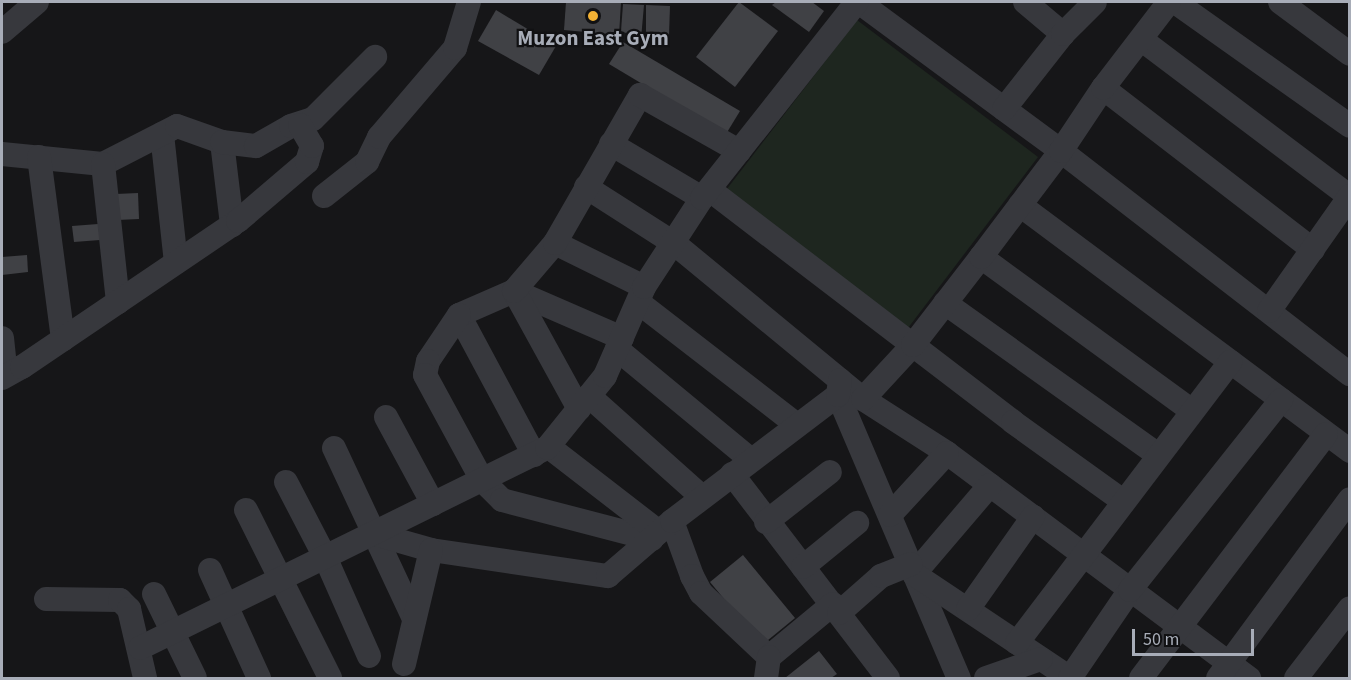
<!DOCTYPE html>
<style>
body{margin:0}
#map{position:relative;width:1351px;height:680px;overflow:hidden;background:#161618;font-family:"Source Sans 3",sans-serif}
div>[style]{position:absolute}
.green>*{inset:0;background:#1e261f}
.building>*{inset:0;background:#404145}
.minor>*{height:24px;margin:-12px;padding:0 12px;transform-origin:12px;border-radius:12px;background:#37383d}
.dots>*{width:16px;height:16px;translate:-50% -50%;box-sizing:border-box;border:3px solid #111113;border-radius:50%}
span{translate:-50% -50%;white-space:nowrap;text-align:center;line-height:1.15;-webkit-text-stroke:4.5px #111113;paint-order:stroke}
.poi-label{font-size:21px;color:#a8adb8;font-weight:700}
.frame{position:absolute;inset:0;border:3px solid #a8adb8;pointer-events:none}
.scale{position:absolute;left:1132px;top:629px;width:122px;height:27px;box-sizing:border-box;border:3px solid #a8adb8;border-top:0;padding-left:8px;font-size:18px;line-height:21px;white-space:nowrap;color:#a8adb8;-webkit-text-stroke:4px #111113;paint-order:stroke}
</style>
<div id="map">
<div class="green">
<i style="clip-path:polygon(857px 20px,1038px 157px,905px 332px,723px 194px)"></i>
</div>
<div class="building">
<i style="clip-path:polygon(566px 2px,621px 2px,619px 35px,564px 30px)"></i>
<i style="clip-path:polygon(739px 2px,778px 31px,735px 87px,696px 57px)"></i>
<i style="clip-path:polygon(776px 2px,812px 2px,824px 11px,809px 32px,772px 5px)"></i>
<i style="clip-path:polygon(623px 4px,644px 5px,641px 39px,621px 31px)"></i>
<i style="clip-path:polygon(646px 5px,670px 6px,669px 35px,646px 35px)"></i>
<i style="clip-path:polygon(496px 10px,556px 46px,539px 75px,478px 41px)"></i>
<i style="clip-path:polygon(623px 42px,740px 111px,726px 134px,609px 64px)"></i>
<i style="clip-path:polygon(138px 193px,139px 219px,117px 220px,116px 194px)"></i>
<i style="clip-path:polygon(98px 224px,100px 240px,74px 242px,72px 226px)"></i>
<i style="clip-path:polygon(27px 255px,28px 272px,2px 275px,2px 257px)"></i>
<i style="clip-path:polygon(743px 555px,795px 618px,762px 645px,710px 582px)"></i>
<i style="clip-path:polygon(819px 651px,837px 674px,831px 678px,785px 678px)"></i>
</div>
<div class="minor">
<i style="left:859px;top:2px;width:251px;rotate:36.4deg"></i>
<i style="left:1061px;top:151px;width:365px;rotate:37.7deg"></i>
<i style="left:1025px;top:2px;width:50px;rotate:40.1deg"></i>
<i style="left:1175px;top:2px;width:214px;rotate:35.3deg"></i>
<i style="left:1280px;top:2px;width:87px;rotate:36.6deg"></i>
<i style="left:2px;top:32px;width:46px;rotate:-40.6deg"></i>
<i style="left:1142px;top:40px;width:261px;rotate:37deg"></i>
<i style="left:1103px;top:88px;width:265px;rotate:37.6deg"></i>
<i style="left:1004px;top:109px;width:95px;rotate:-51.8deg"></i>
<i style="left:1063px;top:34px;width:45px;rotate:-45deg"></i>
<i style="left:162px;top:134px;width:129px;rotate:83.8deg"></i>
<i style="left:222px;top:142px;width:84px;rotate:83.1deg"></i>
<i style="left:611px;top:144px;width:106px;rotate:30.7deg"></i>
<i style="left:2px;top:154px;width:101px;rotate:5.7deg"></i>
<i style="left:103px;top:164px;width:83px;rotate:-27.2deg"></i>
<i style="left:177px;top:126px;width:48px;rotate:19.6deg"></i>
<i style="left:222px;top:142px;width:34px;rotate:7deg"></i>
<i style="left:256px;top:146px;width:40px;rotate:-29.7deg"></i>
<i style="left:291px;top:126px;width:23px;rotate:-18deg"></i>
<i style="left:313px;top:119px;width:88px;rotate:-45deg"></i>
<i style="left:39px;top:157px;width:184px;rotate:82.5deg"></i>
<i style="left:103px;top:164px;width:139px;rotate:83.8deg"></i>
<i style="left:586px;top:187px;width:106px;rotate:32.6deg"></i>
<i style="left:675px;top:244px;width:244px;rotate:39.5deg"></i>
<i style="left:863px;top:399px;width:100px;rotate:32.7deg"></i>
<i style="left:947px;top:453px;width:377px;rotate:36.7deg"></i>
<i style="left:710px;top:190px;width:382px;rotate:37.4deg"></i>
<i style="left:1013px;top:422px;width:135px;rotate:35.7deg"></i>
<i style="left:324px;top:196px;width:55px;rotate:-38.3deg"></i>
<i style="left:367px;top:162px;width:28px;rotate:-64deg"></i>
<i style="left:379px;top:137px;width:117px;rotate:-49.5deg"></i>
<i style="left:455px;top:48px;width:48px;rotate:-73.1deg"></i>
<i style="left:1020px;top:205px;width:412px;rotate:36.7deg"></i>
<i style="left:555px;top:243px;width:99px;rotate:26.3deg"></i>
<i style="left:981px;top:257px;width:261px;rotate:36.1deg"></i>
<i style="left:638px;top:302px;width:201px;rotate:37.7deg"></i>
<i style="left:945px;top:303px;width:262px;rotate:35.5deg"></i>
<i style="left:1269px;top:311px;width:141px;rotate:-54.8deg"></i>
<i style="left:459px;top:315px;width:159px;rotate:61.8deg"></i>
<i style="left:2px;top:338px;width:37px;rotate:84deg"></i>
<i style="left:622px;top:338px;width:118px;rotate:-156.5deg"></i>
<i style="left:514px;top:291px;width:60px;rotate:156.4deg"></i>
<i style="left:459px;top:315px;width:55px;rotate:124deg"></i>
<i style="left:428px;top:361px;width:14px;rotate:102deg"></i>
<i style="left:425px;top:375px;width:119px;rotate:61.5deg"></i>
<i style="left:482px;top:480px;width:28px;rotate:45deg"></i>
<i style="left:502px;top:500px;width:155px;rotate:14.6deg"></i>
<i style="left:617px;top:349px;width:173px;rotate:39.6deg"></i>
<i style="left:2px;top:378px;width:23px;rotate:-29deg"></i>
<i style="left:22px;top:367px;width:261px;rotate:-34.1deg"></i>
<i style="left:238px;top:221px;width:91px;rotate:-40.5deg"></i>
<i style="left:307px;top:162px;width:17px;rotate:-73deg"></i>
<i style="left:312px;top:146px;width:24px;rotate:-120deg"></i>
<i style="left:838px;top:395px;width:308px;rotate:66.9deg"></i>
<i style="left:589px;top:396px;width:152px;rotate:41.8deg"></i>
<i style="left:863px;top:399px;width:74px;rotate:-47.2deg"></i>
<i style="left:913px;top:345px;width:111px;rotate:-52.3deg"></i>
<i style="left:981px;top:257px;width:133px;rotate:-53deg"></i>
<i style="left:1061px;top:151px;width:76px;rotate:-56.3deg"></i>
<i style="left:1103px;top:88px;width:108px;rotate:-52.5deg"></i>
<i style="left:579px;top:409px;width:135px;rotate:-118.8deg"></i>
<i style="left:514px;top:291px;width:63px;rotate:-49.5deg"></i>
<i style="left:555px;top:243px;width:171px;rotate:-60.1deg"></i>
<i style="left:640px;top:95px;width:114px;rotate:29.5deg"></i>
<i style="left:386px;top:417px;width:99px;rotate:61.6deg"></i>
<i style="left:549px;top:447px;width:139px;rotate:37.7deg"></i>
<i style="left:334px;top:448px;width:189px;rotate:64.9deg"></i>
<i style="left:732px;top:474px;width:257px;rotate:52.6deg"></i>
<i style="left:286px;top:482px;width:87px;rotate:62.5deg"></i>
<i style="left:326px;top:559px;width:106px;rotate:66.1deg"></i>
<i style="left:990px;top:485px;width:117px;rotate:130.5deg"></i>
<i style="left:914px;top:574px;width:187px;rotate:33.7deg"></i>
<i style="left:1070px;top:678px;width:107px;rotate:-55.7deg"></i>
<i style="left:1130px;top:590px;width:243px;rotate:-51.5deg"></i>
<i style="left:246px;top:510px;width:188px;rotate:63.4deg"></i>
<i style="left:890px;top:515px;width:84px;rotate:-47.4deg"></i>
<i style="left:672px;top:521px;width:59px;rotate:70deg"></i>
<i style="left:692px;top:576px;width:19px;rotate:62deg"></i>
<i style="left:701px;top:593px;width:93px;rotate:43.3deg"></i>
<i style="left:769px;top:657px;width:83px;rotate:-39.6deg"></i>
<i style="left:766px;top:522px;width:81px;rotate:-38deg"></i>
<i style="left:375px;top:534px;width:58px;rotate:15.9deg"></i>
<i style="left:431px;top:550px;width:179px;rotate:8.4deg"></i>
<i style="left:608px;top:576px;width:84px;rotate:-40.7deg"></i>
<i style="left:672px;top:521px;width:208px;rotate:-37.2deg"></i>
<i style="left:838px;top:395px;width:15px;rotate:-82deg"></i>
<i style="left:803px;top:567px;width:70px;rotate:-39.2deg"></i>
<i style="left:210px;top:570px;width:119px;rotate:65.6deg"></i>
<i style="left:154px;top:594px;width:93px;rotate:64deg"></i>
<i style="left:46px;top:599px;width:74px;rotate:0.8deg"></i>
<i style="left:120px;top:600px;width:13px;rotate:45deg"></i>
<i style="left:129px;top:609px;width:71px;rotate:76.9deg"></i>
<i style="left:968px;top:609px;width:113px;rotate:-54.8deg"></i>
<i style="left:839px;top:613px;width:56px;rotate:-41.4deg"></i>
<i style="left:881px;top:576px;width:32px;rotate:-22deg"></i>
<i style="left:1017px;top:643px;width:353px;rotate:-52.8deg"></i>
<i style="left:140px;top:648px;width:453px;rotate:-26.2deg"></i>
<i style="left:547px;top:448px;width:92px;rotate:-51.1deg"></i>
<i style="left:605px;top:376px;width:97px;rotate:-66.3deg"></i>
<i style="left:644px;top:287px;width:106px;rotate:-56.9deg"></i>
<i style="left:702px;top:198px;width:250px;rotate:-51.7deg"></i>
<i style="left:404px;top:664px;width:117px;rotate:-76.7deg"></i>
<i style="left:766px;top:678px;width:21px;rotate:-82deg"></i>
<i style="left:986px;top:678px;width:58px;rotate:-19.1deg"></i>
<i style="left:1141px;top:678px;width:306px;rotate:-52.8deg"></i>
<i style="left:1218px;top:678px;width:222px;rotate:-53.6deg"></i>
<i style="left:1296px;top:678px;width:88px;rotate:-52.4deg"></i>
</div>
<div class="dots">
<i style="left:593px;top:16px;background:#f2b134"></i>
</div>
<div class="poi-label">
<span style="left:593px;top:38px">Muzon East Gym</span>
</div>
<div class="frame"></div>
<div class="scale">50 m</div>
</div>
